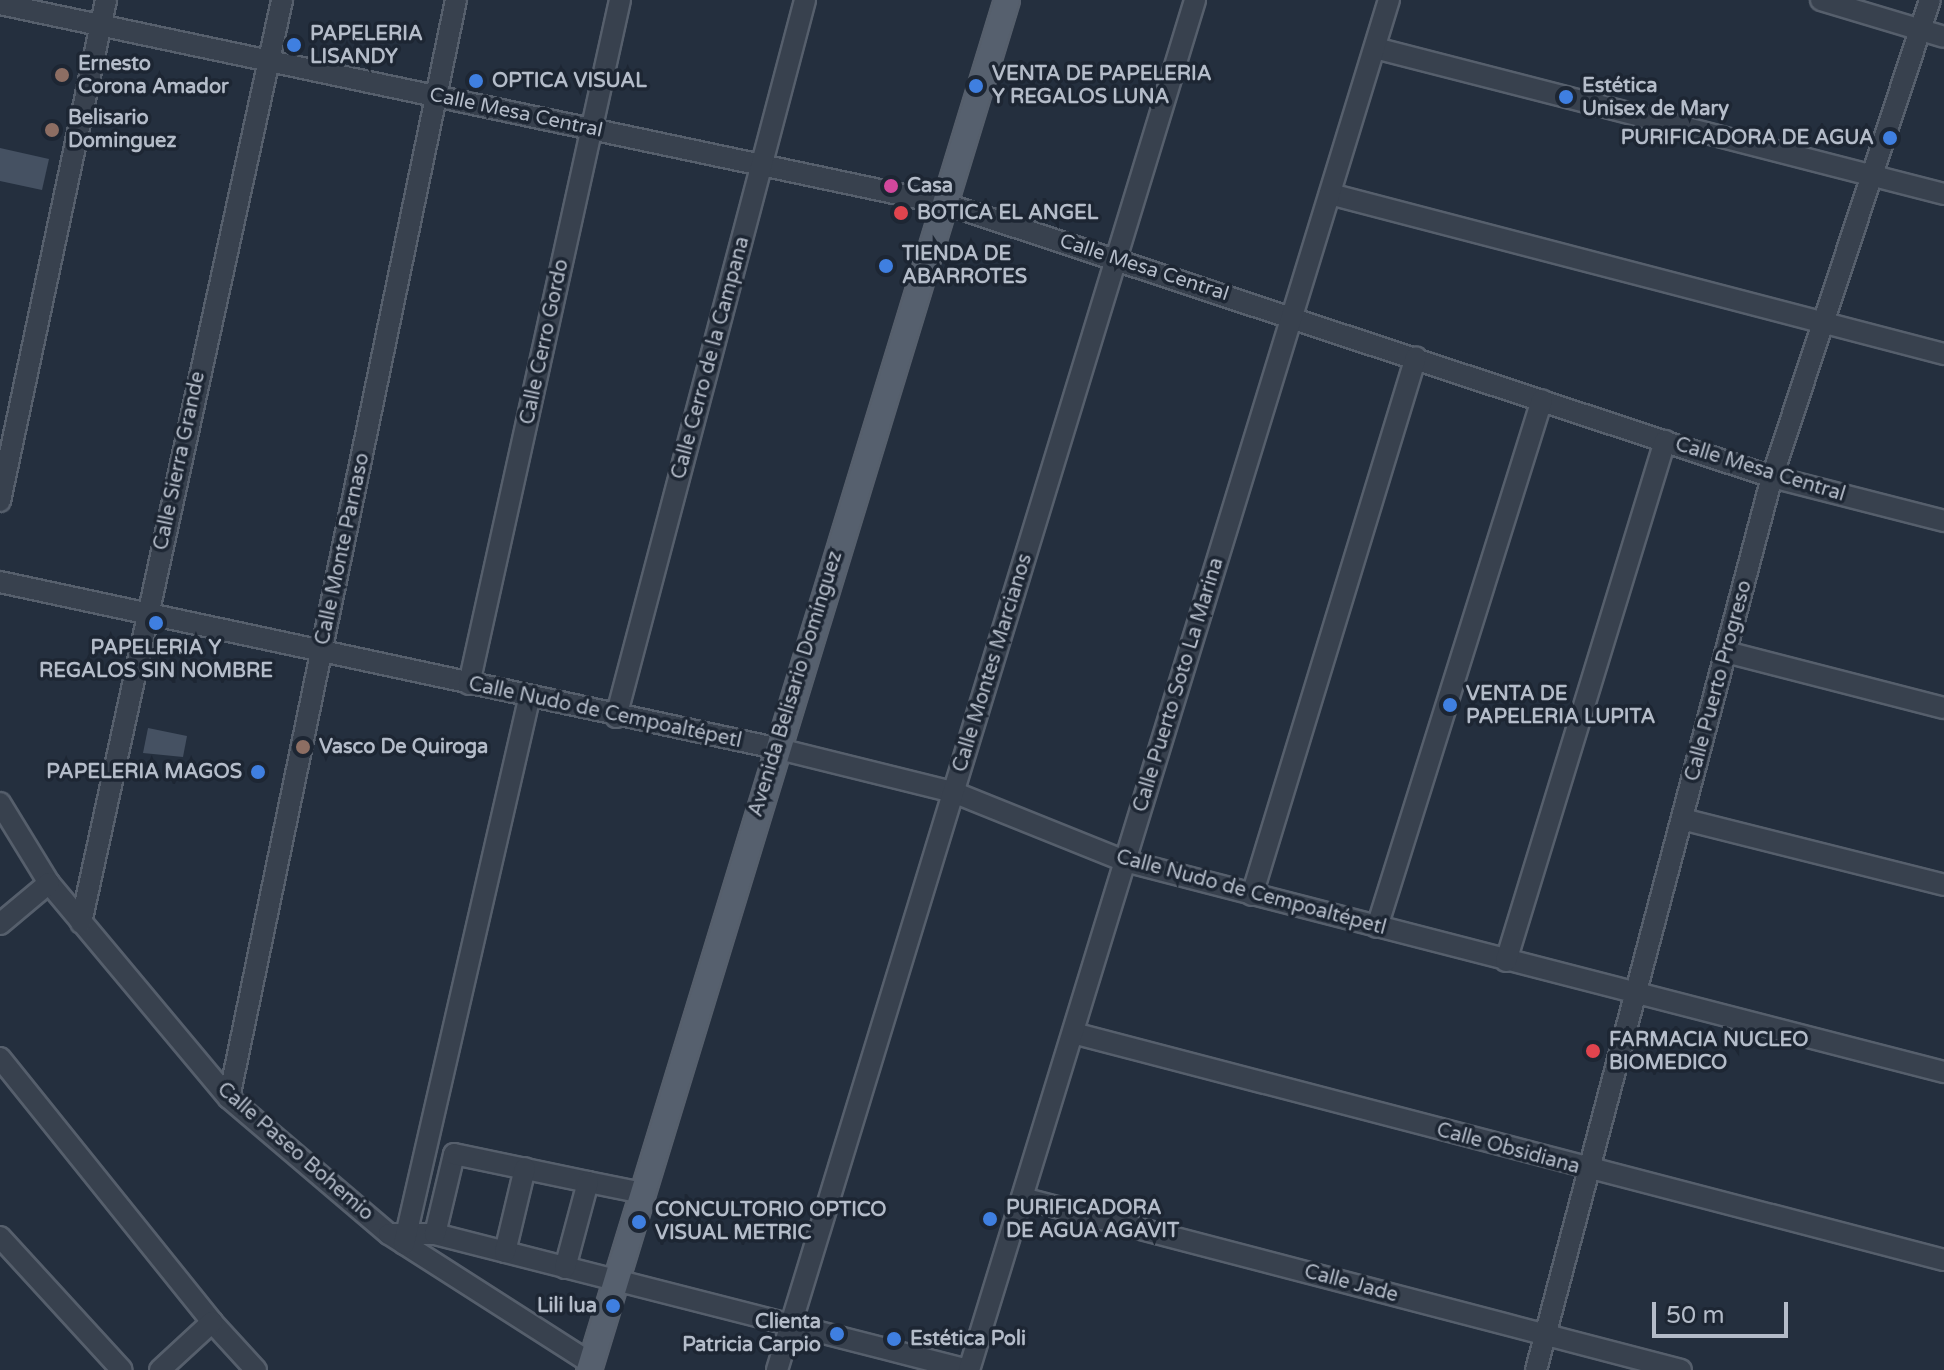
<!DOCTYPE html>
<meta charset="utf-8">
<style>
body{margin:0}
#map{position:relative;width:1944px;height:1370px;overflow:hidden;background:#242f3e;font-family:"Varela Round",sans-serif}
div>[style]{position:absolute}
.building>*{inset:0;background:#455162}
.roads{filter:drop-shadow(2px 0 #565f6c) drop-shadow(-2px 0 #565f6c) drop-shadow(0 2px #565f6c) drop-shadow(0 -2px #565f6c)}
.minor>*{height:20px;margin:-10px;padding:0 10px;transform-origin:10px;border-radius:10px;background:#38414e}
.major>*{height:24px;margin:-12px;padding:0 12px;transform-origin:12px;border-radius:12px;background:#56606e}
.dots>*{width:22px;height:22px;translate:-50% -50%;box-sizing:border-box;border:4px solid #1d2633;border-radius:50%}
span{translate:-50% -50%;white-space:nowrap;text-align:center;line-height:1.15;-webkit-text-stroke:7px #1d2633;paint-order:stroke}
.poi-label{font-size:20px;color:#b4bcc9;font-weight:700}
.left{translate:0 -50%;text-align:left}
.right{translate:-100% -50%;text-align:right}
.street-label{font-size:20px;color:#b4bcc9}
.scale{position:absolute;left:1652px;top:1302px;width:136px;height:36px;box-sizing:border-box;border:4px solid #b4bcc9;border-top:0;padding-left:10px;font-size:24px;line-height:28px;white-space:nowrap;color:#b4bcc9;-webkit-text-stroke:6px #1d2633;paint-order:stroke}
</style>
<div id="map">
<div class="building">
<i style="clip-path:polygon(0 148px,49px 159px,42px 190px,0 181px)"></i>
<i style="clip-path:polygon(148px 728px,187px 736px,183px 757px,143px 753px)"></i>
</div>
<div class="roads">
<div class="minor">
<i style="left:1821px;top:0;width:128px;rotate:16.7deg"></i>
<i style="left:0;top:4px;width:967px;rotate:11.94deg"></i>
<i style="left:946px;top:204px;width:870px;rotate:18.29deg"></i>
<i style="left:1772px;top:477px;width:178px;rotate:14.3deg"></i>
<i style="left:1375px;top:48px;width:587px;rotate:14.39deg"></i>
<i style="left:1330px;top:194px;width:635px;rotate:14.61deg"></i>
<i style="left:0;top:501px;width:512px;rotate:-78.05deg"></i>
<i style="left:0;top:582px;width:793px;rotate:12.09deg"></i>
<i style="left:775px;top:748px;width:183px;rotate:13.9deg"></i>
<i style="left:953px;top:792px;width:185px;rotate:21.9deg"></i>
<i style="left:1125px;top:861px;width:846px;rotate:14.45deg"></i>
<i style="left:1726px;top:652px;width:225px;rotate:14.4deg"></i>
<i style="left:469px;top:684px;width:700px;rotate:-77.55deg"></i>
<i style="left:616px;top:717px;width:741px;rotate:-75.23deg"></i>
<i style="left:0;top:803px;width:94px;rotate:58.5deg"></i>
<i style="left:49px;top:883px;width:280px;rotate:50.1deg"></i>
<i style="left:229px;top:1098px;width:210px;rotate:40.4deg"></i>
<i style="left:389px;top:1234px;width:240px;rotate:32.6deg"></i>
<i style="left:1682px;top:819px;width:270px;rotate:14.1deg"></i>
<i style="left:1252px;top:895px;width:562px;rotate:-73.05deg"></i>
<i style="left:81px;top:923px;width:945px;rotate:-77.71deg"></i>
<i style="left:0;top:924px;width:64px;rotate:-39.9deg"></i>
<i style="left:1377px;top:927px;width:552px;rotate:-72.62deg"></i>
<i style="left:1506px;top:961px;width:544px;rotate:-73deg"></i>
<i style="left:1073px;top:1033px;width:900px;rotate:14.61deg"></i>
<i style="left:0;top:1058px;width:339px;rotate:51.2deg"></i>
<i style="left:212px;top:1322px;width:65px;rotate:47.5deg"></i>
<i style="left:229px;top:1098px;width:1121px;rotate:-78.32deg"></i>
<i style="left:588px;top:1182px;width:56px;rotate:11.3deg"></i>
<i style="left:1022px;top:1198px;width:681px;rotate:14.63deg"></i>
<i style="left:389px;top:1234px;width:46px"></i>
<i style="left:435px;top:1234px;width:550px;rotate:14.31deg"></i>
<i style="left:435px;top:1234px;width:82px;rotate:-76.6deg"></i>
<i style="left:454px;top:1154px;width:137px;rotate:11.8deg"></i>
<i style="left:588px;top:1182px;width:89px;rotate:105deg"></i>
<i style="left:0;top:1237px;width:180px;rotate:47.5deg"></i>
<i style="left:404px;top:1244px;width:559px;rotate:-77.08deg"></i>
<i style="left:505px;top:1252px;width:86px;rotate:-76.6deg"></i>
<i style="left:160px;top:1370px;width:71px;rotate:-42.7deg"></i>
<i style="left:777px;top:1370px;width:1432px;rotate:-73.03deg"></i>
<i style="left:969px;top:1370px;width:1433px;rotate:-72.96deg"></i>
<i style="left:1536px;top:1370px;width:924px;rotate:-75.2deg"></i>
<i style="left:1772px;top:477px;width:502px;rotate:-71.67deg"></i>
</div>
<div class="major">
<i style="left:589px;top:1370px;width:1432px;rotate:-73.03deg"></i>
</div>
</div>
<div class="dots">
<i style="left:294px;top:45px;background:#3f7fe0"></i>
<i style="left:62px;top:75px;background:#8d6e63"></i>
<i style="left:476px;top:81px;background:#3f7fe0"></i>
<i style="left:976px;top:86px;background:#3f7fe0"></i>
<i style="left:1566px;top:97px;background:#3f7fe0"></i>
<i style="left:52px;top:130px;background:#8d6e63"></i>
<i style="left:1890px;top:138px;background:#3f7fe0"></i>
<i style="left:891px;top:186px;background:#d1479c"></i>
<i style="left:901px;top:213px;background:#e0444e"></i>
<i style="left:886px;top:266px;background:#3f7fe0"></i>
<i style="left:156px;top:623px;background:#3f7fe0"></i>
<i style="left:1450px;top:705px;background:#3f7fe0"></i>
<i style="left:303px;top:747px;background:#8d6e63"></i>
<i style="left:258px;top:772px;background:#3f7fe0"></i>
<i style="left:1593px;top:1051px;background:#e0444e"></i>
<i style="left:990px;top:1219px;background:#3f7fe0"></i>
<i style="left:639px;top:1222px;background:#3f7fe0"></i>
<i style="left:613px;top:1306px;background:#3f7fe0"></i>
<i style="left:837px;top:1334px;background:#3f7fe0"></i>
<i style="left:894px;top:1339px;background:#3f7fe0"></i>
</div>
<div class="poi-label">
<span class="left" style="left:310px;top:46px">PAPELERIA<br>LISANDY</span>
<span class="left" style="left:78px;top:76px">Ernesto<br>Corona Amador</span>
<span class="left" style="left:992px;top:86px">VENTA DE PAPELERIA<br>Y REGALOS LUNA</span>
<span class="left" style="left:492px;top:81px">OPTICA VISUAL</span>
<span class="left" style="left:1582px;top:98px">Estética<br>Unisex de Mary</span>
<span class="left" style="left:68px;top:130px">Belisario<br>Dominguez</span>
<span class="right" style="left:1874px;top:138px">PURIFICADORA DE AGUA</span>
<span class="left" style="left:907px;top:186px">Casa</span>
<span class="left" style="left:917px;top:213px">BOTICA EL ANGEL</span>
<span class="left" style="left:902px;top:266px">TIENDA DE<br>ABARROTES</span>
<span style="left:156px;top:660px">PAPELERIA Y<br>REGALOS SIN NOMBRE</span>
<span class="left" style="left:1466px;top:706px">VENTA DE<br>PAPELERIA LUPITA</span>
<span class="left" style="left:319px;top:747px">Vasco De Quiroga</span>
<span class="right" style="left:242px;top:772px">PAPELERIA MAGOS</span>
<span class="left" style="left:1609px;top:1052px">FARMACIA NUCLEO<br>BIOMEDICO</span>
<span class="left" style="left:1006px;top:1220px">PURIFICADORA<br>DE AGUA AGAVIT</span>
<span class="left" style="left:655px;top:1222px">CONCULTORIO OPTICO<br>VISUAL METRIC</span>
<span class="right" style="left:597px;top:1306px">Lili lua</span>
<span class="right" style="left:821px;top:1334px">Clienta<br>Patricia Carpio</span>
<span class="left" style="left:910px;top:1339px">Estética Poli</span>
</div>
<div class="street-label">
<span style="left:516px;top:113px;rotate:12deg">Calle Mesa Central</span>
<span style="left:1144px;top:268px;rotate:18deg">Calle Mesa Central</span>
<span style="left:545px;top:342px;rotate:-78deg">Calle Cerro Gordo</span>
<span style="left:711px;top:358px;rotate:-75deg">Calle Cerro de la Campana</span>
<span style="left:180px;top:461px;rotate:-78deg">Calle Sierra Grande</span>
<span style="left:1760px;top:470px;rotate:17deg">Calle Mesa Central</span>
<span style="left:343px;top:549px;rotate:-78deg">Calle Monte Parnaso</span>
<span style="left:993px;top:663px;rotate:-73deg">Calle Montes Marcianos</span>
<span style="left:1719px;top:681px;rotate:-75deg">Calle Puerto Progreso</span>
<span style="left:796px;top:684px;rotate:-73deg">Avenida Belisario Domínguez</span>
<span style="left:1179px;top:685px;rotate:-73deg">Calle Puerto Soto La Marina</span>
<span style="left:605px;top:713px;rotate:12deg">Calle Nudo de Cempoaltépetl</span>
<span style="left:1251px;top:893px;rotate:15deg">Calle Nudo de Cempoaltépetl</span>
<span style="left:1508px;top:1149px;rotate:15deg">Calle Obsidiana</span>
<span style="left:295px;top:1152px;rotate:41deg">Calle Paseo Bohemio</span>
<span style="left:1351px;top:1284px;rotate:15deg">Calle Jade</span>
</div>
<div class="scale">50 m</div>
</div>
